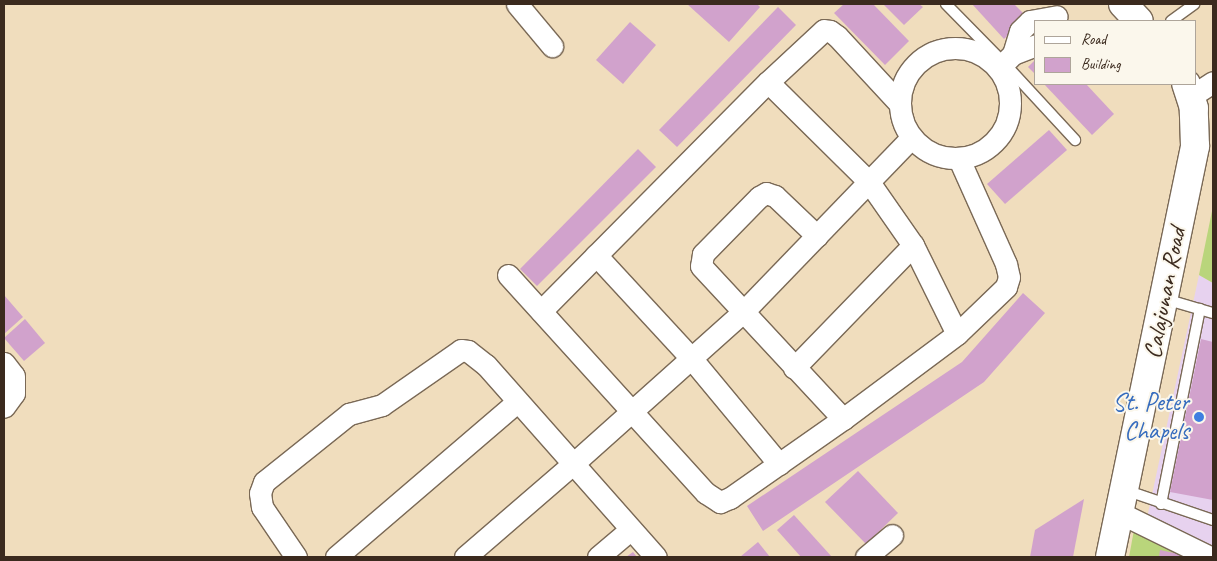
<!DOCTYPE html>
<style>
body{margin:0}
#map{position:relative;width:1217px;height:561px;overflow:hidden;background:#f0ddbd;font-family:Caveat,sans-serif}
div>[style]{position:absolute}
.built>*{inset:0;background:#e7d2ef}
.green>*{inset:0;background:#b9d57b}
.building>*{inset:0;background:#d1a2cc}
.roads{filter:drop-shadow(1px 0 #7a6956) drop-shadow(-1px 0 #7a6956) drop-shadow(0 1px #7a6956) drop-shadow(0 -1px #7a6956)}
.lane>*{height:10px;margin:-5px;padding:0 5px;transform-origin:5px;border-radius:5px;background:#fff}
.street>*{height:21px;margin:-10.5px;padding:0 10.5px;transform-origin:10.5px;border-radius:10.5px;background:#fff}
.street>.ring{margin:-10.5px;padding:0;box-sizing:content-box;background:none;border:21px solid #fff;border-radius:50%}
.secondary>*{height:28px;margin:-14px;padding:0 14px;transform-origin:14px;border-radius:14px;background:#fff}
.dots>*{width:14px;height:14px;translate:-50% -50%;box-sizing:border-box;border:2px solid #fbf7ec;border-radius:50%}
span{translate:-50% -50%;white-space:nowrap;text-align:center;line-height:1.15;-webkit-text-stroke:4px #fbf7ec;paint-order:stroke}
.street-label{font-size:25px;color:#3b2a1e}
.shop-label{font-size:25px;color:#366cbe}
.right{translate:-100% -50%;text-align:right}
.frame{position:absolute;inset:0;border:5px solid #3b2a1e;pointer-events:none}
.legend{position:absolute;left:1034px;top:20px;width:162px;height:65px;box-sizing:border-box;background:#fbf7ec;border:1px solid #aea59a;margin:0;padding:6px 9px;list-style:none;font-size:15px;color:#3b2a1e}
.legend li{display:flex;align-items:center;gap:10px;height:25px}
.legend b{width:25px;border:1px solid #aea59a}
</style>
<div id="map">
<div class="built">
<i style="clip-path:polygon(1199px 275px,1213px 283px,1213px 551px,1147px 518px)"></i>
</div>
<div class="green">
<i style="clip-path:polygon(1213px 206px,1213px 283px,1199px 275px)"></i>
<i style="clip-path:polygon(1134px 530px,1188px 557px,1129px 557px)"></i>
</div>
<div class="building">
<i style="clip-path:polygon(687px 4px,757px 4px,760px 7px,729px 42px)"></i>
<i style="clip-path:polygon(844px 4px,873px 4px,909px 41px,885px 65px,834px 13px)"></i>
<i style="clip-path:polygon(883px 4px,919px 4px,923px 7px,904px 25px)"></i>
<i style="clip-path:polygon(972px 4px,1014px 4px,1027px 17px,1004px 39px)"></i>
<i style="clip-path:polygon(778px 7px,796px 25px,677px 147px,659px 130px)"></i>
<i style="clip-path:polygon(630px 22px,656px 45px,623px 84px,596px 60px)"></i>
<i style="clip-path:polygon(1036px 59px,1036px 75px,1028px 67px)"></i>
<i style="clip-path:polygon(1044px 84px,1086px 84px,1114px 114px,1092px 135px)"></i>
<i style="clip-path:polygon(1049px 130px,1067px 150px,1005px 204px,987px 184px)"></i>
<i style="clip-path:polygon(638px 149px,656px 167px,537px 286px,520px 269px)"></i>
<i style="clip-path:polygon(1023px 293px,1045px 313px,984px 382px,763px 531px,747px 506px,962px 362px)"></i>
<i style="clip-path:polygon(4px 295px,23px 317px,4px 334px)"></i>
<i style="clip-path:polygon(25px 319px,45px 343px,24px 361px,4px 338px)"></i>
<i style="clip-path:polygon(1201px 339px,1213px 342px,1213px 500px,1170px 492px)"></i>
<i style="clip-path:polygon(858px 471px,898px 513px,866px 544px,825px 502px)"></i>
<i style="clip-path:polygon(1084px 499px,1073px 557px,1030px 557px,1035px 530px)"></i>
<i style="clip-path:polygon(794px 515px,832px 557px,801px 557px,777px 530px)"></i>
<i style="clip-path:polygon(758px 542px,770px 557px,740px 557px)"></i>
<i style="clip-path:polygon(1160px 550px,1189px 556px,1189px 557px,1159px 557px)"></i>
<i style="clip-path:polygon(633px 552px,637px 557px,626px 557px)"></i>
</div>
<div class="roads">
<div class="lane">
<i style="left:946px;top:4px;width:83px;rotate:45.5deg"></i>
<i style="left:1004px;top:63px;width:105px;rotate:47.3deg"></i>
<i style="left:1171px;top:21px;width:29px;rotate:-36deg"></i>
<i style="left:1165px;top:299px;width:50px;rotate:16.3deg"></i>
<i style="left:1125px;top:490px;width:93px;rotate:18.8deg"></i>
<i style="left:1161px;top:504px;width:199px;rotate:-78.7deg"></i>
</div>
<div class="street">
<i style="left:517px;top:4px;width:55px;rotate:50.2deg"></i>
<i class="ring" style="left:900px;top:48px;width:89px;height:89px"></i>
<i style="left:1013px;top:54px;width:24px;rotate:-73deg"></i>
<i style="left:1020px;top:31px;width:14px;rotate:-45deg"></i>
<i style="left:1030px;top:21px;width:27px;rotate:-10deg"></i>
<i style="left:1006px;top:61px;width:10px;rotate:-45deg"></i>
<i style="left:1013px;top:54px;width:25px;rotate:-21deg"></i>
<i style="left:768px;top:82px;width:142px;rotate:44.7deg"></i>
<i style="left:869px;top:182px;width:77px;rotate:55.1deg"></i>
<i style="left:913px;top:245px;width:99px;rotate:63.7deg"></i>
<i style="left:1190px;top:97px;width:27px;rotate:-33deg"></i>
<i style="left:817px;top:236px;width:58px;rotate:-136.4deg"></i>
<i style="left:775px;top:196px;width:9px;rotate:-162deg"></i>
<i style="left:766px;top:193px;width:8px;rotate:150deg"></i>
<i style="left:759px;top:197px;width:80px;rotate:134.5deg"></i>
<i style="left:703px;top:254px;width:12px;rotate:99deg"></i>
<i style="left:701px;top:266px;width:209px;rotate:47.1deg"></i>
<i style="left:596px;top:255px;width:140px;rotate:47.3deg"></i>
<i style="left:691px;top:358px;width:138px;rotate:50.3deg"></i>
<i style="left:508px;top:275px;width:294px;rotate:47.8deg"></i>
<i style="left:706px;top:493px;width:17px;rotate:33deg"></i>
<i style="left:720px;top:502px;width:11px;rotate:-22deg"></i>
<i style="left:730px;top:498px;width:138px;rotate:-35deg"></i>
<i style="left:843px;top:419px;width:142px;rotate:-36.7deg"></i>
<i style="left:957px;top:334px;width:68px;rotate:-43.8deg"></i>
<i style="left:1006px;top:287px;width:10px;rotate:-73deg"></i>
<i style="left:1009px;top:277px;width:13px;rotate:-103deg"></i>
<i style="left:1006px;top:264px;width:115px;rotate:-114.1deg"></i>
<i style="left:541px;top:311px;width:322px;rotate:-45.3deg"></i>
<i style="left:768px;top:82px;width:76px;rotate:-42.9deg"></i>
<i style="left:824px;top:30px;width:6px;rotate:9deg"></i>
<i style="left:830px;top:31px;width:9px;rotate:36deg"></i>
<i style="left:837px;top:36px;width:91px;rotate:47.2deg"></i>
<i style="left:4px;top:363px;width:16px;rotate:52deg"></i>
<i style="left:14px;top:376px;width:17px;rotate:90deg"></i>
<i style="left:14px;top:393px;width:17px;rotate:126deg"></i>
<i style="left:794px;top:368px;width:171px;rotate:-45.9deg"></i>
<i style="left:1120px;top:513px;width:100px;rotate:26.1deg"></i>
<i style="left:296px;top:557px;width:60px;rotate:-124.2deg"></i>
<i style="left:262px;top:507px;width:14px;rotate:-98deg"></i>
<i style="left:260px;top:493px;width:12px;rotate:-70deg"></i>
<i style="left:264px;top:482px;width:109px;rotate:-38.7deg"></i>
<i style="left:349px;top:414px;width:34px;rotate:-15deg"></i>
<i style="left:382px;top:405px;width:96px;rotate:-34.8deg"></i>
<i style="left:461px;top:350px;width:7px;rotate:8deg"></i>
<i style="left:468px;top:351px;width:23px;rotate:38deg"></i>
<i style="left:486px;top:365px;width:256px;rotate:48.5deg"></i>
<i style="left:336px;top:557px;width:238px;rotate:-40.6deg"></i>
<i style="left:465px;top:557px;width:144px;rotate:-40.8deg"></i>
<i style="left:574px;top:463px;width:228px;rotate:-41.8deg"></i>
<i style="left:744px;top:311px;width:240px;rotate:-46deg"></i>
<i style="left:598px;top:557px;width:43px;rotate:-40.3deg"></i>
<i style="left:866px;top:557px;width:34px;rotate:-40deg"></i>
</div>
<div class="secondary">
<i style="left:1123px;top:4px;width:23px;rotate:47deg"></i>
<i style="left:1110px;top:557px;width:420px;rotate:-78.3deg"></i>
<i style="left:1195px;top:146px;width:38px;rotate:-92deg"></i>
<i style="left:1194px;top:108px;width:25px;rotate:-108deg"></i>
</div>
</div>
<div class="dots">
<i style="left:1199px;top:417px;background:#3f7fe0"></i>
</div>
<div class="street-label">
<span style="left:1165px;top:293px;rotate:-79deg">Calajunan Road</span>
</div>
<div class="shop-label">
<span class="right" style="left:1189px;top:417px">St. Peter<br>Chapels</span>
</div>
<div class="frame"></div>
<ul class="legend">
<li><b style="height:6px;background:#fff"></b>Road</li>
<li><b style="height:14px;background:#d1a2cc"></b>Building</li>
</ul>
</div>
